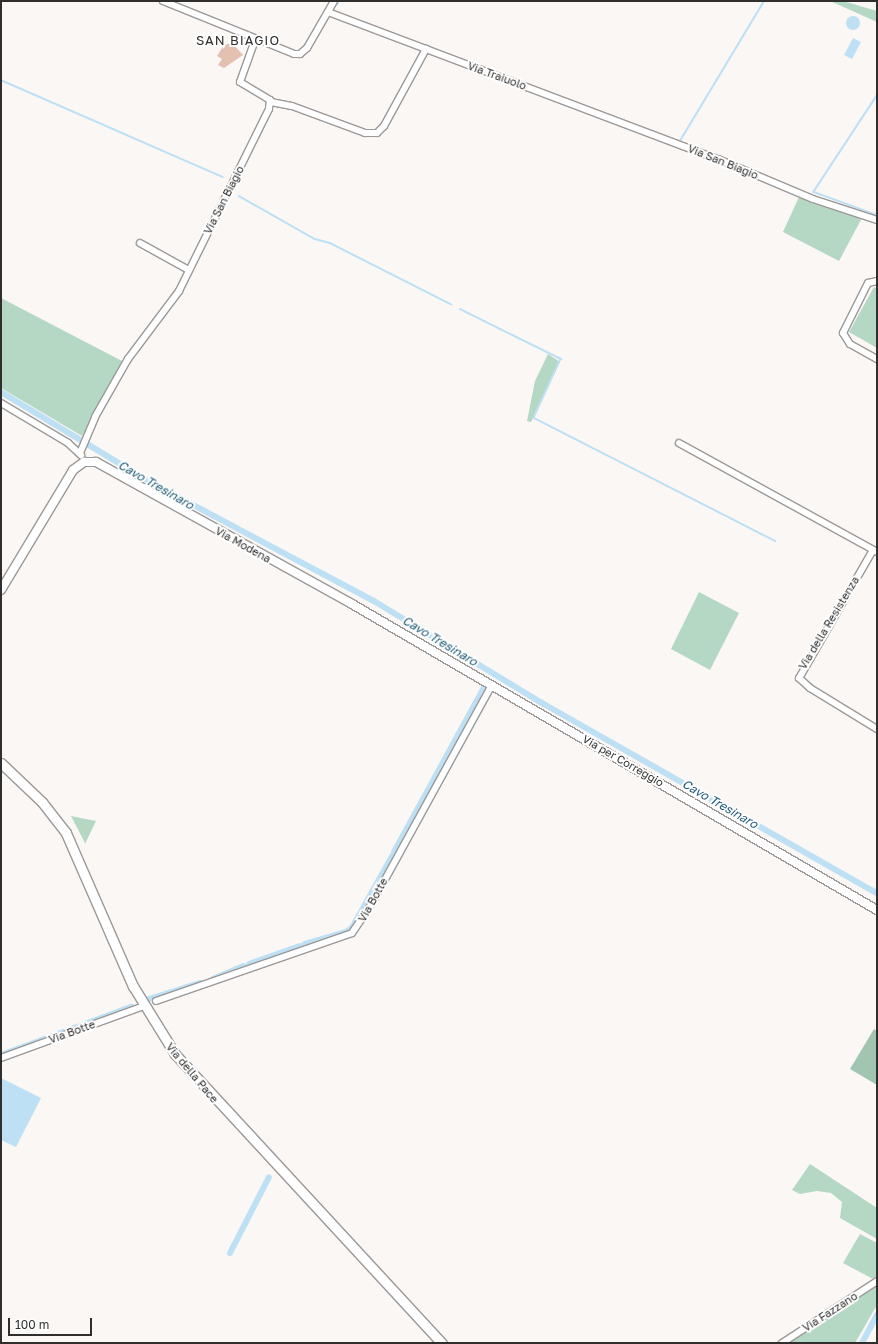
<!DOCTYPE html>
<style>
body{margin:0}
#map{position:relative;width:878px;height:1344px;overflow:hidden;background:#faf7f5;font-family:"Golos Text",sans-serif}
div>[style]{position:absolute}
.green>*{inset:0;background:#b5d8c5}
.forest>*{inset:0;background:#a2c5b2}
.water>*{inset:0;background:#bde0f4}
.round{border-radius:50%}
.stream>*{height:1.5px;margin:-0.75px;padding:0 0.75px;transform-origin:0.75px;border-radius:0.75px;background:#bde0f4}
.canal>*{height:6px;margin:-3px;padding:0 3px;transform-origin:3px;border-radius:3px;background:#bde0f4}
.building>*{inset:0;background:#e4c0b1}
.roads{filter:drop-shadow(1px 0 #9c9998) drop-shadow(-1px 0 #9c9998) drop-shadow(0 1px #9c9998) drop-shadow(0 -1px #9c9998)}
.street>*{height:6px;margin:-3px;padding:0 3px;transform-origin:3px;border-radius:3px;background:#fff}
.secondary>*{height:8px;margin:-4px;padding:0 4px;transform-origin:4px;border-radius:4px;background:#fff}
.primary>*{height:9px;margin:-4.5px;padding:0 4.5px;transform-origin:4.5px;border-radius:4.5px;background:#fff}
span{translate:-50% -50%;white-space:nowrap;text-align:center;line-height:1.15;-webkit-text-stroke:4px #fff;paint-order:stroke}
.street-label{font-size:11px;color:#302f2e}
.water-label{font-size:12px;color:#1d5976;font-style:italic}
.quarter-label{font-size:13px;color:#302f2e;letter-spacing:1px}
.frame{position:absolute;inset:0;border:2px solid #302f2e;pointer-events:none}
.scale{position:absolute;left:8px;top:1318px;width:84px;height:18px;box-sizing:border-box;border:2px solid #302f2e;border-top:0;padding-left:5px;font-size:12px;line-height:14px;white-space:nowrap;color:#302f2e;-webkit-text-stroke:3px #fff;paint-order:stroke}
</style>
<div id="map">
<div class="green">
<i style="clip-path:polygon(830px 1px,843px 1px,877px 11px,877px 22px)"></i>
<i style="clip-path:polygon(799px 197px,863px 216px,839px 261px,783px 232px)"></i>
<i style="clip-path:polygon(874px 287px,877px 289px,877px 348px,849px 332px)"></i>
<i style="clip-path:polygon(1px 298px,122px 361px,82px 436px,1px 388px)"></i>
<i style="clip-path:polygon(548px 354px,560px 362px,531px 422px,527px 421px,535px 381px)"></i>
<i style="clip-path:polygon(699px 592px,739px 613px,710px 670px,671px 649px)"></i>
<i style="clip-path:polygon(71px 816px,96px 821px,85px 844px,85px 843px)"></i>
<i style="clip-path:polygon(810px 1164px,877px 1208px,877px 1239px,840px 1218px,842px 1202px,831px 1193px,817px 1191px,800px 1194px,792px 1190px)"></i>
<i style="clip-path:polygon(860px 1234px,877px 1243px,877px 1276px,873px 1279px,843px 1263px)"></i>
<i style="clip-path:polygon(877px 1285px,877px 1305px,855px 1343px,787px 1343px)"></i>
</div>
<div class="forest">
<i style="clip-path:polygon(874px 1029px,877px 1031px,877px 1085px,850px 1069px)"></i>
</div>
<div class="water">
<i class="round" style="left:846px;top:16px;width:14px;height:14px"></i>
<i style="clip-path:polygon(853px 38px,861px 42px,852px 59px,844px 55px)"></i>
<i style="clip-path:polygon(1px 1078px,41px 1098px,16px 1147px,1px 1140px)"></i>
</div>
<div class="stream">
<i style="left:337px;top:5px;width:4px;rotate:-63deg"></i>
<i style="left:1px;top:80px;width:242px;rotate:23.6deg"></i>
<i style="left:877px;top:96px;width:115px;rotate:123.3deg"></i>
<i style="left:814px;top:192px;width:67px;rotate:20.1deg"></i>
<i style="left:680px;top:141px;width:163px;rotate:-59deg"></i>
<i style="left:239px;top:196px;width:87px;rotate:29.5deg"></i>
<i style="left:315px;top:239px;width:16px;rotate:15deg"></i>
<i style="left:330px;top:243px;width:136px;rotate:26.8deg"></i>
<i style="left:460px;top:309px;width:113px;rotate:26.3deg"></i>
<i style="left:561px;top:359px;width:65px;rotate:114.6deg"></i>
<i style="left:534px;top:418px;width:271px;rotate:27deg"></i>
</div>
<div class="canal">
<i style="left:1px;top:392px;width:174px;rotate:31.1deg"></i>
<i style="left:150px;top:482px;width:254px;rotate:28deg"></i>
<i style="left:374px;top:601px;width:197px;rotate:31.3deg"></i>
<i style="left:542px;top:703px;width:385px;rotate:29.6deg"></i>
<i style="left:394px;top:852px;width:189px;rotate:-61.3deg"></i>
<i style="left:305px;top:944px;width:43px;rotate:-16.3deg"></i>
<i style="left:346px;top:932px;width:7px;rotate:-34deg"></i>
<i style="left:352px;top:928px;width:82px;rotate:-60.9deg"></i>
<i style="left:249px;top:964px;width:54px;rotate:-19.4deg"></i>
<i style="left:213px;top:979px;width:33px;rotate:-23deg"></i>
<i style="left:146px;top:1000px;width:57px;rotate:-17.5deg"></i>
<i style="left:1px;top:1055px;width:139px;rotate:-20.3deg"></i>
<i style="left:230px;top:1253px;width:85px;rotate:-62.8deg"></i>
<i style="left:862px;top:1343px;width:32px;rotate:-62deg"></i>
</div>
<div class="building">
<i style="clip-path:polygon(232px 43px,243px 55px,224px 68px,218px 65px,222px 59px,217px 56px,224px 45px)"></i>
</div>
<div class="roads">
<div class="street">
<i style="left:163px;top:1px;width:141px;rotate:22deg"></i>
<i style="left:294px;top:54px;width:6px"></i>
<i style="left:300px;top:54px;width:9px;rotate:-41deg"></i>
<i style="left:307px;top:48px;width:54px;rotate:-60.1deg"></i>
<i style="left:328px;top:12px;width:417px;rotate:20.7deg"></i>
<i style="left:718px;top:159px;width:103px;rotate:22.8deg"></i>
<i style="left:813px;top:199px;width:67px;rotate:18.2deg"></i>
<i style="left:271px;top:102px;width:21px;rotate:11deg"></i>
<i style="left:292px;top:106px;width:78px;rotate:20.3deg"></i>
<i style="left:365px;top:133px;width:12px"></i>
<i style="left:377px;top:133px;width:10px;rotate:-45deg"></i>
<i style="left:384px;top:126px;width:88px;rotate:-61.4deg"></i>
<i style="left:140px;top:243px;width:56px;rotate:28.9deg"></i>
<i style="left:877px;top:281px;width:9px;rotate:167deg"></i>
<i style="left:868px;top:283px;width:56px;rotate:116.6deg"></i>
<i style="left:843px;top:333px;width:13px;rotate:58deg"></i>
<i style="left:850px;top:344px;width:31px;rotate:29deg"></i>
<i style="left:1px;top:403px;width:78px;rotate:30.8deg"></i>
<i style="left:68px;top:443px;width:18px;rotate:43deg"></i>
<i style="left:679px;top:443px;width:226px;rotate:28.8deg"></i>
<i style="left:80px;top:453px;width:39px;rotate:-67deg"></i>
<i style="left:95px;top:417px;width:67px;rotate:-60.4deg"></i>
<i style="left:128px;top:359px;width:85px;rotate:-53.1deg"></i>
<i style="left:179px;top:291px;width:203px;rotate:-63.7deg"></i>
<i style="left:269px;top:109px;width:9px;rotate:-84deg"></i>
<i style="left:270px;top:100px;width:35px;rotate:-149deg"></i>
<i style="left:240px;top:82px;width:45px;rotate:-70.3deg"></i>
<i style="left:873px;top:550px;width:148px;rotate:120deg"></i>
<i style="left:799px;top:678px;width:15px;rotate:42deg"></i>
<i style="left:810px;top:688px;width:79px;rotate:31.5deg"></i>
<i style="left:156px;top:1001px;width:207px;rotate:-19.1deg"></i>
<i style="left:352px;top:933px;width:34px;rotate:-56deg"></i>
<i style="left:371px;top:905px;width:251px;rotate:-61.2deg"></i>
<i style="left:1px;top:1058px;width:152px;rotate:-20deg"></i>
<i style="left:782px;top:1343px;width:113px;rotate:-33.1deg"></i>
</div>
<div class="secondary">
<i style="left:1px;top:590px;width:140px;rotate:-59deg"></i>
<i style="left:73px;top:470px;width:14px;rotate:-36deg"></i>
<i style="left:84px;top:462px;width:12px"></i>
<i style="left:96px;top:462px;width:293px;rotate:29deg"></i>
<i style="left:352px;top:604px;width:608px;rotate:30.24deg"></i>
</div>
<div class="primary">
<i style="left:1px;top:763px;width:57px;rotate:43.6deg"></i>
<i style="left:42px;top:802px;width:39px;rotate:52deg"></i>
<i style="left:66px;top:833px;width:167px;rotate:66.4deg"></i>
<i style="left:133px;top:986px;width:80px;rotate:58.3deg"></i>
<i style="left:175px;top:1054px;width:393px;rotate:47.3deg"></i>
</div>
</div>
<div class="street-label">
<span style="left:497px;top:76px;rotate:20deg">Via Traiuolo</span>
<span style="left:723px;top:162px;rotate:22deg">Via San Biagio</span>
<span style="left:224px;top:200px;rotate:-63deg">Via San Biagio</span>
<span style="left:243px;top:545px;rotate:29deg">Via Modena</span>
<span style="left:829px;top:623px;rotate:-59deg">Via della Resistenza</span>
<span style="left:623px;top:761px;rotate:30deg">Via per Correggio</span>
<span style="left:373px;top:900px;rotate:-61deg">Via Botte</span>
<span style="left:72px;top:1032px;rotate:-20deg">Via Botte</span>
<span style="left:192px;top:1073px;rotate:50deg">Via della Pace</span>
<span style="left:830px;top:1312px;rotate:-33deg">Via Fazzano</span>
</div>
<div class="water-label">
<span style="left:156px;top:485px;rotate:30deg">Cavo Tresinaro</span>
<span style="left:440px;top:641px;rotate:31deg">Cavo Tresinaro</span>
<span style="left:720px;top:804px;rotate:30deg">Cavo Tresinaro</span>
</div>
<div class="quarter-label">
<span style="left:238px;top:40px">SAN BIAGIO</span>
</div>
<div class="frame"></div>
<div class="scale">100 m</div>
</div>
